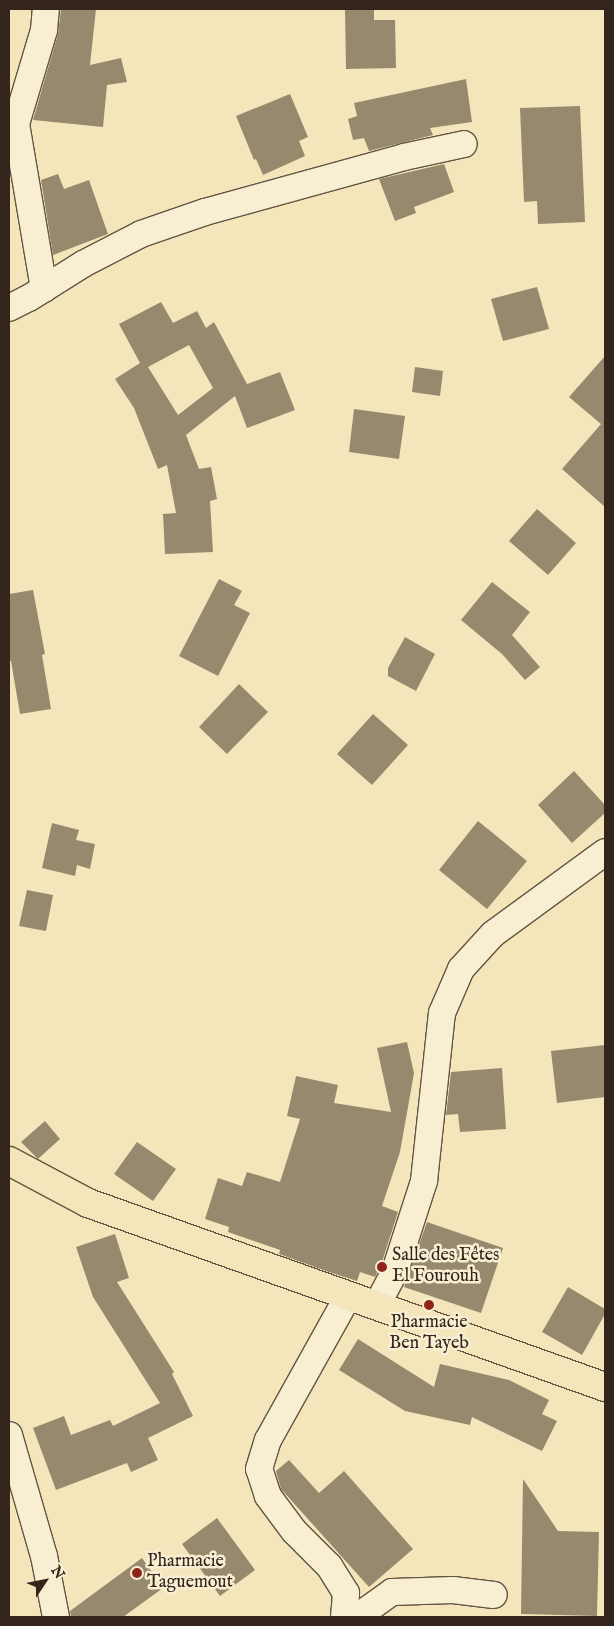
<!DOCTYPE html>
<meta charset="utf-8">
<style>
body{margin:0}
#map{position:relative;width:614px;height:1626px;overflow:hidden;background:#f4e6ba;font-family:"IM FELL English",serif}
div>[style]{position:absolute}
.building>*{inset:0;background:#97896e}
.roads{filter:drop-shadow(1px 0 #635444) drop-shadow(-1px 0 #635444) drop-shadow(0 1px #635444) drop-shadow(0 -1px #635444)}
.minor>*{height:26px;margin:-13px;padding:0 13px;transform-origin:13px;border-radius:13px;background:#f8efd2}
.major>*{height:28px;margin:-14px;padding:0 14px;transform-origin:14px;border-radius:14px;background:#f4e6ba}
.dots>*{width:14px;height:14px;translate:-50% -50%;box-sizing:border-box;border:2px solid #f8efd2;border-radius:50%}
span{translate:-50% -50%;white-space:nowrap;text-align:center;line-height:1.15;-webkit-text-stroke:5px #f8efd2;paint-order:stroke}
.poi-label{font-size:18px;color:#33241c}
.left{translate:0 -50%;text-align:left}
.frame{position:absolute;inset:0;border:10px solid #33241c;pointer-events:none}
.north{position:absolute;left:20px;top:1556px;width:50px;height:50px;-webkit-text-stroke:4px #f8efd2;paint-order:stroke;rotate:56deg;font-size:14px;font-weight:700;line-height:20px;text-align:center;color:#33241c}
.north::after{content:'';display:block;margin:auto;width:18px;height:22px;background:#33241c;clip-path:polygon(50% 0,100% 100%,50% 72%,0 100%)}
</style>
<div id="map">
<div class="building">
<i style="clip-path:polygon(61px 9px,96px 9px,90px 65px,121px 58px,127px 82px,107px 85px,103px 127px,33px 120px,58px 34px)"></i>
<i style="clip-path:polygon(345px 9px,374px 9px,374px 20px,395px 20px,396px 68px,346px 69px)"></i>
<i style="clip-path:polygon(466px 79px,472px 122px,430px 128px,433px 135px,369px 151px,364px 138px,353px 140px,348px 119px,357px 116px,354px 103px)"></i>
<i style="clip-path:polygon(290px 94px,308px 137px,299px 141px,305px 156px,263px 175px,256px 159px,254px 160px,236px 116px)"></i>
<i style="clip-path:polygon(580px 106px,585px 222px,538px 224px,537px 201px,524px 202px,520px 108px)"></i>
<i style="clip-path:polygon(444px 164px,454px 192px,414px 207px,416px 213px,395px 221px,379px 179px)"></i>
<i style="clip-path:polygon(58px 174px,64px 189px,89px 180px,108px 234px,53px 255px,41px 180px)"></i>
<i style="clip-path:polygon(537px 287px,549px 329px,503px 341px,491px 299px)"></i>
<i style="clip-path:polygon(evenodd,161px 302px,173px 323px,197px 311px,206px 328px,214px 322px,247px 384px,280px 372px,295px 410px,247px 428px,235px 396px,186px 435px,199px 469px,211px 467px,217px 499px,210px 501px,213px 552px,165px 554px,163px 514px,176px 513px,167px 465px,158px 469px,134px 408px,115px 379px,140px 363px,119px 324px,161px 302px,189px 345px,213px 388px,178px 415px,148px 367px,189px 345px)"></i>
<i style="clip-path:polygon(605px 356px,605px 507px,562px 469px,601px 424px,569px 397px)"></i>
<i style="clip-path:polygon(415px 367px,443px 371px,440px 396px,412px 392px)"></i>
<i style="clip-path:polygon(354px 409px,405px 416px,399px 459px,349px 452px)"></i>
<i style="clip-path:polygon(537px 509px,576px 543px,548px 575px,509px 541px)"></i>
<i style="clip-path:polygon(219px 579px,242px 591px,234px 605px,250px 613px,218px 676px,179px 656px)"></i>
<i style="clip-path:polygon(492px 582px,530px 612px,512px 635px,540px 667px,525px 680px,502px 654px,461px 620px)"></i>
<i style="clip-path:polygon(33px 590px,45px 654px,42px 655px,51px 709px,20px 714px,11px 661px,9px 661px,9px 594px)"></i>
<i style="clip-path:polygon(405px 637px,435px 654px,416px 691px,388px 676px,388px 668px)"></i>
<i style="clip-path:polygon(239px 684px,268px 712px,227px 754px,199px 727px)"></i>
<i style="clip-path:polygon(373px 714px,408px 745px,372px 785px,337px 754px)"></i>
<i style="clip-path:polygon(574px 771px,605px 805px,605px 813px,572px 843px,538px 805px)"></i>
<i style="clip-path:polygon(478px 821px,527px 861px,487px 909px,439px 870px)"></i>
<i style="clip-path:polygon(52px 823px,79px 830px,76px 840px,95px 844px,90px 869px,77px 865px,75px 876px,42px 868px)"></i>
<i style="clip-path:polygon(27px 890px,53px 895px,46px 931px,19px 926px)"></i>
<i style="clip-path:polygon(407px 1042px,414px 1073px,400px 1152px,382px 1206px,398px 1212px,381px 1265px,375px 1277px,360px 1272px,357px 1281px,329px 1272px,279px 1254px,280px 1250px,228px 1232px,229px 1227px,205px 1219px,218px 1178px,242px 1186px,247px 1172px,280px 1182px,300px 1119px,287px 1116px,296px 1076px,338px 1085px,334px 1103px,391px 1112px,377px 1048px)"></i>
<i style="clip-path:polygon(605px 1045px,605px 1097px,557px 1103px,551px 1051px)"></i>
<i style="clip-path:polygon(502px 1068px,506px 1129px,460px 1132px,458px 1114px,446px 1115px,451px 1072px)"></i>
<i style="clip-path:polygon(45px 1121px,60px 1139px,38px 1159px,21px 1142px)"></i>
<i style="clip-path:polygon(137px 1142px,176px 1169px,153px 1201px,114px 1174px)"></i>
<i style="clip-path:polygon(427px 1222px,503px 1248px,481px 1313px,404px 1287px)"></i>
<i style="clip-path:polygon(115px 1234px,129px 1278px,117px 1282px,174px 1372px,172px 1374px,193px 1416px,148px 1438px,158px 1460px,131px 1472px,127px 1463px,56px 1490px,33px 1428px,64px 1416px,71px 1435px,110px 1420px,113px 1426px,160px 1403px,93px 1297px,76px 1247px)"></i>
<i style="clip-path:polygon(568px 1287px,605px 1309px,605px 1314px,582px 1355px,542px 1332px)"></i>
<i style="clip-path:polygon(358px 1339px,434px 1387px,440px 1364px,509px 1380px,549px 1400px,542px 1414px,557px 1421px,542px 1451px,472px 1417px,470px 1425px,405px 1411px,339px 1370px)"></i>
<i style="clip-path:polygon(289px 1460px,319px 1493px,344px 1471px,413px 1549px,369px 1587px,281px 1489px,276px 1471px)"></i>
<i style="clip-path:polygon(523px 1479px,558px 1531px,599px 1532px,597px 1616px,521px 1614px)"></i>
<i style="clip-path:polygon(217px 1518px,255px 1570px,220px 1596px,182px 1544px)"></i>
<i style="clip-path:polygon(142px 1558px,163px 1588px,123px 1617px,71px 1617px,70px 1611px)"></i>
</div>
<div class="roads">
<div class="minor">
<i style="left:44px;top:289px;width:167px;rotate:-99.6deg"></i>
<i style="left:16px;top:124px;width:98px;rotate:-73.4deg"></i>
<i style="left:44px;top:30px;width:21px;rotate:-85deg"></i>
<i style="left:9px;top:308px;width:22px;rotate:-27deg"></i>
<i style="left:29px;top:298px;width:64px;rotate:-32.2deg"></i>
<i style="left:83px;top:264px;width:65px;rotate:-27.3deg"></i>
<i style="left:141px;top:234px;width:68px;rotate:-19deg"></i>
<i style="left:205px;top:212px;width:206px;rotate:-15.4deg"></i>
<i style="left:404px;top:157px;width:61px;rotate:-12.2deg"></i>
<i style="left:377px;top:1305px;width:38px;rotate:-62deg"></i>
<i style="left:395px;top:1271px;width:95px;rotate:-72.1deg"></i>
<i style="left:424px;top:1181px;width:169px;rotate:-83.9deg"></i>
<i style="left:442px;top:1013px;width:48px;rotate:-66.6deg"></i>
<i style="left:461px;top:969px;width:47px;rotate:-47.6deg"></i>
<i style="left:493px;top:934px;width:139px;rotate:-36.2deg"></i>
<i style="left:9px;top:1435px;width:126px;rotate:73.9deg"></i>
<i style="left:44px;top:1556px;width:62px;rotate:78.9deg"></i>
<i style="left:344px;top:1617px;width:24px;rotate:-85deg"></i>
<i style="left:346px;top:1593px;width:32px;rotate:-122deg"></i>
<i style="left:329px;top:1566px;width:49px;rotate:-135deg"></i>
<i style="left:294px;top:1531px;width:44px;rotate:-126.6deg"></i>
<i style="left:268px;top:1496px;width:28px;rotate:-108deg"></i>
<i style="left:259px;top:1469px;width:30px;rotate:-73deg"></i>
<i style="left:268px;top:1440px;width:165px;rotate:-60.9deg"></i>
<i style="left:357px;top:1617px;width:43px;rotate:-35.5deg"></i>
<i style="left:392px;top:1592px;width:61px;rotate:-1.9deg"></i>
<i style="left:453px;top:1590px;width:41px;rotate:7deg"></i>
</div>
<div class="major">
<i style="left:9px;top:1161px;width:89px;rotate:28deg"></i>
<i style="left:88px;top:1203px;width:549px;rotate:19.59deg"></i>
</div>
</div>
<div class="dots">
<i style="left:382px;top:1267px;background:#8f2418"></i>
<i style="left:429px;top:1305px;background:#8f2418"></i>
<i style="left:137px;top:1573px;background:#8f2418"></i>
</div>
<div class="poi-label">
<span class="left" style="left:392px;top:1267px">Salle des Fêtes<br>El Fourouh</span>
<span style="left:429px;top:1334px">Pharmacie<br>Ben Tayeb</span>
<span class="left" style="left:147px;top:1573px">Pharmacie<br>Taguemout</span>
</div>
<div class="frame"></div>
<div class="north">N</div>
</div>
